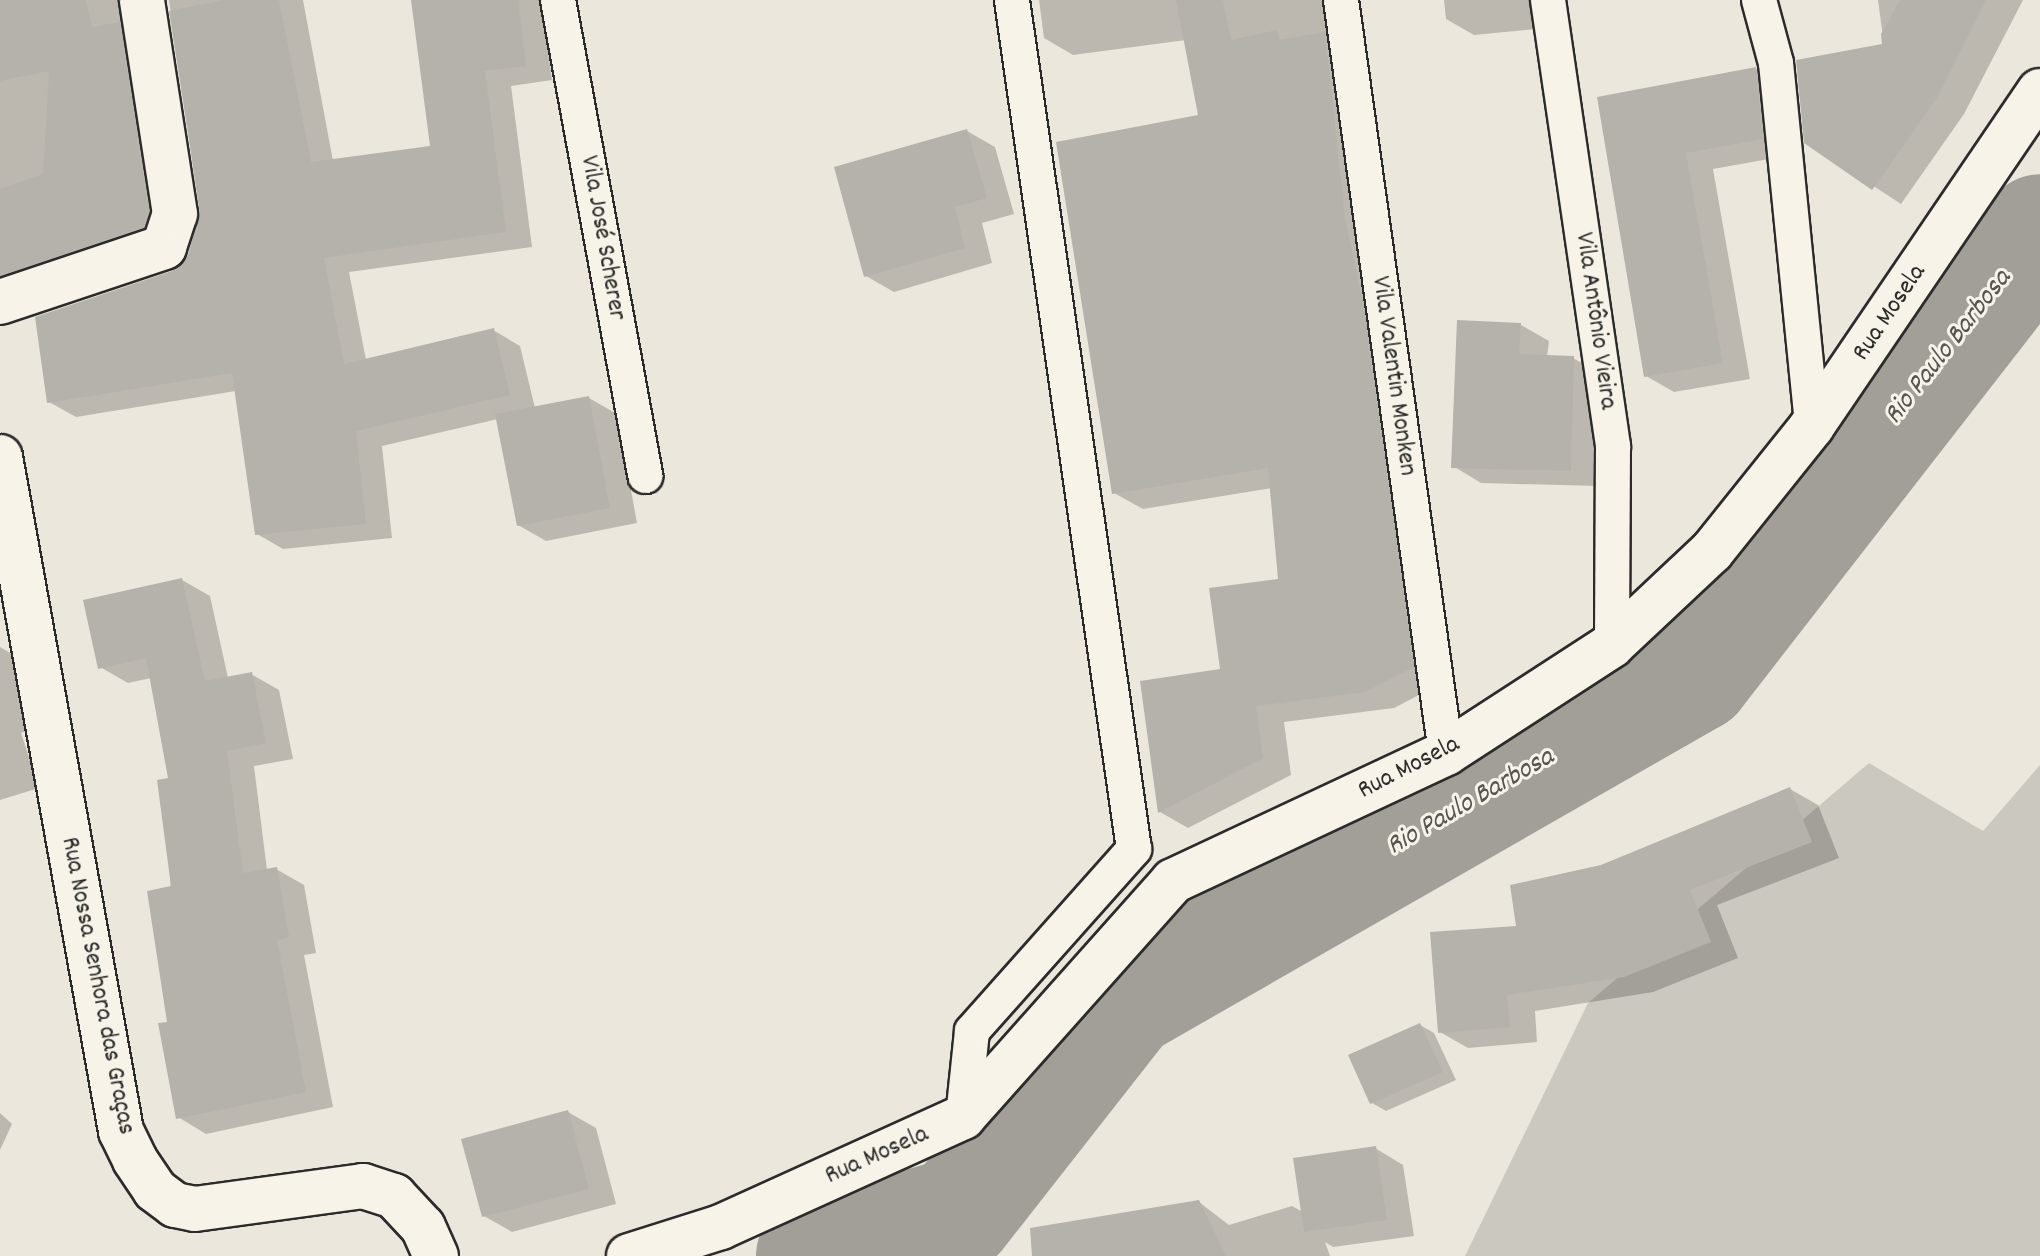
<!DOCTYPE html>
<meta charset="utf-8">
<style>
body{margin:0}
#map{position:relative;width:2040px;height:1256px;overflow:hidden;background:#ebe7dd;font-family:Dekko,sans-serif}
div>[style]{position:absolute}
.green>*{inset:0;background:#cbc8bf}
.shadow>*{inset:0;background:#0003}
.river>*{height:114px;margin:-57px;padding:0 57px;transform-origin:57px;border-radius:57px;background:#a29f98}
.building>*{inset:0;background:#b5b2ab}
.roads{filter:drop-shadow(2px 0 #2b2b2b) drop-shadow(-2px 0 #2b2b2b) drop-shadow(0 2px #2b2b2b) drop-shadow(0 -2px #2b2b2b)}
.lane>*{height:34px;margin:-17px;padding:0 17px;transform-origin:17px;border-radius:17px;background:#f7f3e8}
.street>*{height:44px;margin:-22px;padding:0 22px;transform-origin:22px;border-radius:22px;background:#f7f3e8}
.secondary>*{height:44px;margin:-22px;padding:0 22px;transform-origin:22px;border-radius:22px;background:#f7f3e8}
span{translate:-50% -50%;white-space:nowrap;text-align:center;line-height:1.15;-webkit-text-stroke:6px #f7f3e8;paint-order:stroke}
.street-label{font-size:26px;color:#2b2b2b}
.water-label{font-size:28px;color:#555451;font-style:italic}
</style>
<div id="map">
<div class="green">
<i style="clip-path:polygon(1869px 763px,1983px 831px,2040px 765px,2040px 1256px,1465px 1256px,1588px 1003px)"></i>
</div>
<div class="shadow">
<i style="clip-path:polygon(14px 0,151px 0,175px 228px,0 302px,0 3px)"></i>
<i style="clip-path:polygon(169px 0,303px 0,333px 161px,432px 148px,413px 0,541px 0,552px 80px,511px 86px,532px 247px,349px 272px,366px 360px,493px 330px,520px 346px,535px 408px,589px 398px,617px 414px,637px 523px,546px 541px,518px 525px,498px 419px,382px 446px,392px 538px,283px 549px,257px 534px,236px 391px,76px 417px,49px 402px,189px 257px,201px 222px)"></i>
<i style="clip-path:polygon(1039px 0,1360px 0,1351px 8px,1442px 683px,1394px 708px,1284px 722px,1291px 775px,1188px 828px,1160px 812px,1281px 581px,1272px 488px,1143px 509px,1114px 493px,1200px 116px,1186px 40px,1073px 55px,1044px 38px)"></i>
<i style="clip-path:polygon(1444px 0,1565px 0,1557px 10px,1557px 27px,1474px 35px,1446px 19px)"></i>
<i style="clip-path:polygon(1878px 0,2023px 0,1964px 114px,1901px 204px,1806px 142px,1884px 45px)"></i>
<i style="clip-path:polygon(1756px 69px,1784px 85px,1791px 155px,1713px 169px,1750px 379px,1674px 392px,1646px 376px,1599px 98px)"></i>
<i style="clip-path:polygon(967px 131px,995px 147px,1014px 214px,982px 223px,992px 263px,894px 292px,866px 276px)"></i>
<i style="clip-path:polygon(1521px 325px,1549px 341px,1547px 357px,1573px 358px,1601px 374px,1598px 486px,1481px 483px,1453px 466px)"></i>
<i style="clip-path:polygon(182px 580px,210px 596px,228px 678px,251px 674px,279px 690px,293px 759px,254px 766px,267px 870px,276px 869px,304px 885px,316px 953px,304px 955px,333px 1107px,206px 1134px,178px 1117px,170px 1023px,171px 780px,151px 678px,128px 683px,100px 667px)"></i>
<i style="clip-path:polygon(0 647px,22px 660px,44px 723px,21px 733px,39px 788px,0 800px)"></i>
<i style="clip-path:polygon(1790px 789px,1818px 805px,1839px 858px,1717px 905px,1738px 958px,1653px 992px,1535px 1011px,1537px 1042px,1468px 1048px,1440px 1032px,1518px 928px,1602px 867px)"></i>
<i style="clip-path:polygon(1420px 1025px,1434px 1033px,1456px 1080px,1386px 1111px,1372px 1103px)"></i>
<i style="clip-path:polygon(568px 1112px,596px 1128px,616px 1204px,512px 1232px,484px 1216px)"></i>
<i style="clip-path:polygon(0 1113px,12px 1124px,0 1150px)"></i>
<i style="clip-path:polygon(1375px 1148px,1403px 1165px,1414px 1236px,1333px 1247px,1325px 1242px,1330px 1256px,1047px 1256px,1199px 1202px,1229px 1225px,1292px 1206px,1303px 1212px)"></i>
</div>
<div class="river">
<i style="left:813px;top:1256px;width:151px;rotate:-16.2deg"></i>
<i style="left:958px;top:1214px;width:269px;rotate:-51.9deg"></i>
<i style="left:1124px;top:1002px;width:658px;rotate:-29.8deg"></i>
<i style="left:1695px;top:675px;width:562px;rotate:-52.15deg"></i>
</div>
<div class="building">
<i style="clip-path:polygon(0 0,86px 0,92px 27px,120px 22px,149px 212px,144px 227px,0 276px,0 189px,43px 174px,49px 71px,0 81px)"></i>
<i style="clip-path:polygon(224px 0,279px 0,311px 162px,430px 146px,411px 0,518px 0,526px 66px,485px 71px,506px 232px,324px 258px,344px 364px,494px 328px,510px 395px,356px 431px,366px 524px,255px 535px,232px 373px,47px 403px,35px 317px,172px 271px,188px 255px,200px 210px,169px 11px)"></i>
<i style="clip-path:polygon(1176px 0,1223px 0,1231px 40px,1277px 30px,1279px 40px,1325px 32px,1345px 218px,1364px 307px,1414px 667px,1365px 692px,1256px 706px,1263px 758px,1158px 813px,1140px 681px,1220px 669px,1209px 588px,1278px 579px,1268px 468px,1112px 494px,1056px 142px,1198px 115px)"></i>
<i style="clip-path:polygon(1900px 0,1986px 0,1937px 98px,1872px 190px,1804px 143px,1796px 60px,1882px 44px,1881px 34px)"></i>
<i style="clip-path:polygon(1756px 67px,1763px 139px,1686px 153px,1723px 363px,1644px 377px,1597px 97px)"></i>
<i style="clip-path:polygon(967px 129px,987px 198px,955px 207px,965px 248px,864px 277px,834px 167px)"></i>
<i style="clip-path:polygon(1457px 320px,1521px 323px,1519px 354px,1574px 356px,1571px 471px,1451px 468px)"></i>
<i style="clip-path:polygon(589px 396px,610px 508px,517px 526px,495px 414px)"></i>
<i style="clip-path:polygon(182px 578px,205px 681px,252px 672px,266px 743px,227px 751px,243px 873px,277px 867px,289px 937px,277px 940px,306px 1092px,176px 1119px,158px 1023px,167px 1022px,147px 891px,171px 886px,157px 780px,168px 778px,146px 658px,98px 669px,83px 600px)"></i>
<i style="clip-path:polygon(1790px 787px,1812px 842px,1690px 890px,1711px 942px,1624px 977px,1507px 995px,1510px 1027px,1438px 1033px,1430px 932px,1516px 926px,1510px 885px,1601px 865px)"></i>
<i style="clip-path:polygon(1420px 1023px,1443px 1072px,1370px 1104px,1348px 1055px)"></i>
<i style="clip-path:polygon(568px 1110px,589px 1189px,482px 1217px,461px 1139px)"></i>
<i style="clip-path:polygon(1376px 1146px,1387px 1220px,1304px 1232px,1293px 1158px)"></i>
<i style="clip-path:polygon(1199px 1200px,1226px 1256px,1032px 1256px,1030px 1228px)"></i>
</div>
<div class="roads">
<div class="lane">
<i style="left:558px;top:0;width:484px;rotate:79.6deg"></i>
<i style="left:1341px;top:0;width:760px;rotate:82.06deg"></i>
<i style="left:1548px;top:0;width:451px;rotate:81.7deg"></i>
<i style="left:1613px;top:446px;width:199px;rotate:90.3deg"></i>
<i style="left:1759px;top:0;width:65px;rotate:74.9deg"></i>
<i style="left:1776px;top:63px;width:365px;rotate:84.3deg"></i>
<i style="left:963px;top:1117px;width:86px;rotate:-84deg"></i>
<i style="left:972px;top:1031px;width:244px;rotate:-48.3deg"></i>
<i style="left:1134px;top:849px;width:858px;rotate:-98.18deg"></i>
</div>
<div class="street">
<i style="left:0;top:302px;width:173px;rotate:-18.5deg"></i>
<i style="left:164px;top:247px;width:35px;rotate:-72deg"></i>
<i style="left:175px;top:214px;width:217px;rotate:-98.8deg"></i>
<i style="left:0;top:457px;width:685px;rotate:79.82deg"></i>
<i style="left:121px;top:1131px;width:32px;rotate:64deg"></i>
<i style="left:135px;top:1160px;width:36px;rotate:56deg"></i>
<i style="left:155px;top:1190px;width:25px;rotate:37deg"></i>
<i style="left:175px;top:1205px;width:20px;rotate:11deg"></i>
<i style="left:195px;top:1209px;width:170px;rotate:-7.8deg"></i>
<i style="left:363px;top:1186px;width:33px;rotate:18deg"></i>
<i style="left:394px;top:1196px;width:42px;rotate:46.9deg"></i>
<i style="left:423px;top:1227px;width:32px;rotate:66deg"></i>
</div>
<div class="secondary">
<i style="left:629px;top:1256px;width:96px;rotate:-17.5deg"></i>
<i style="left:721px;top:1227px;width:266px;rotate:-24.4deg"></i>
<i style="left:963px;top:1117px;width:316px;rotate:-48.3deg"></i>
<i style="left:1173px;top:881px;width:302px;rotate:-25.1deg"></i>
<i style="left:1446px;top:753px;width:198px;rotate:-33deg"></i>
<i style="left:1612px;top:645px;width:137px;rotate:-43.2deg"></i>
<i style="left:1712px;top:551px;width:160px;rotate:-51.3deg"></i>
<i style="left:1812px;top:426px;width:405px;rotate:-55.8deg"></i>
</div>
</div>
<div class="street-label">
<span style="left:602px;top:238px;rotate:80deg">Vila José Scherer</span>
<span style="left:1890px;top:313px;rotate:-56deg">Rua Mosela</span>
<span style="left:1595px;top:321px;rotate:82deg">Vila Antônio Vieira</span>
<span style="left:1393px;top:376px;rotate:82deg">Vila Valentin Monken</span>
<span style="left:1409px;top:768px;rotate:-27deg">Rua Mosela</span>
<span style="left:97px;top:986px;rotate:79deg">Rua Nossa Senhora das Graças</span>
<span style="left:877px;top:1156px;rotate:-24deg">Rua Mosela</span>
</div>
<div class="water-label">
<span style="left:1949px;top:348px;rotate:-52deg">Rio Paulo Barbosa</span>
<span style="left:1471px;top:803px;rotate:-30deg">Rio Paulo Barbosa</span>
</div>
</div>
